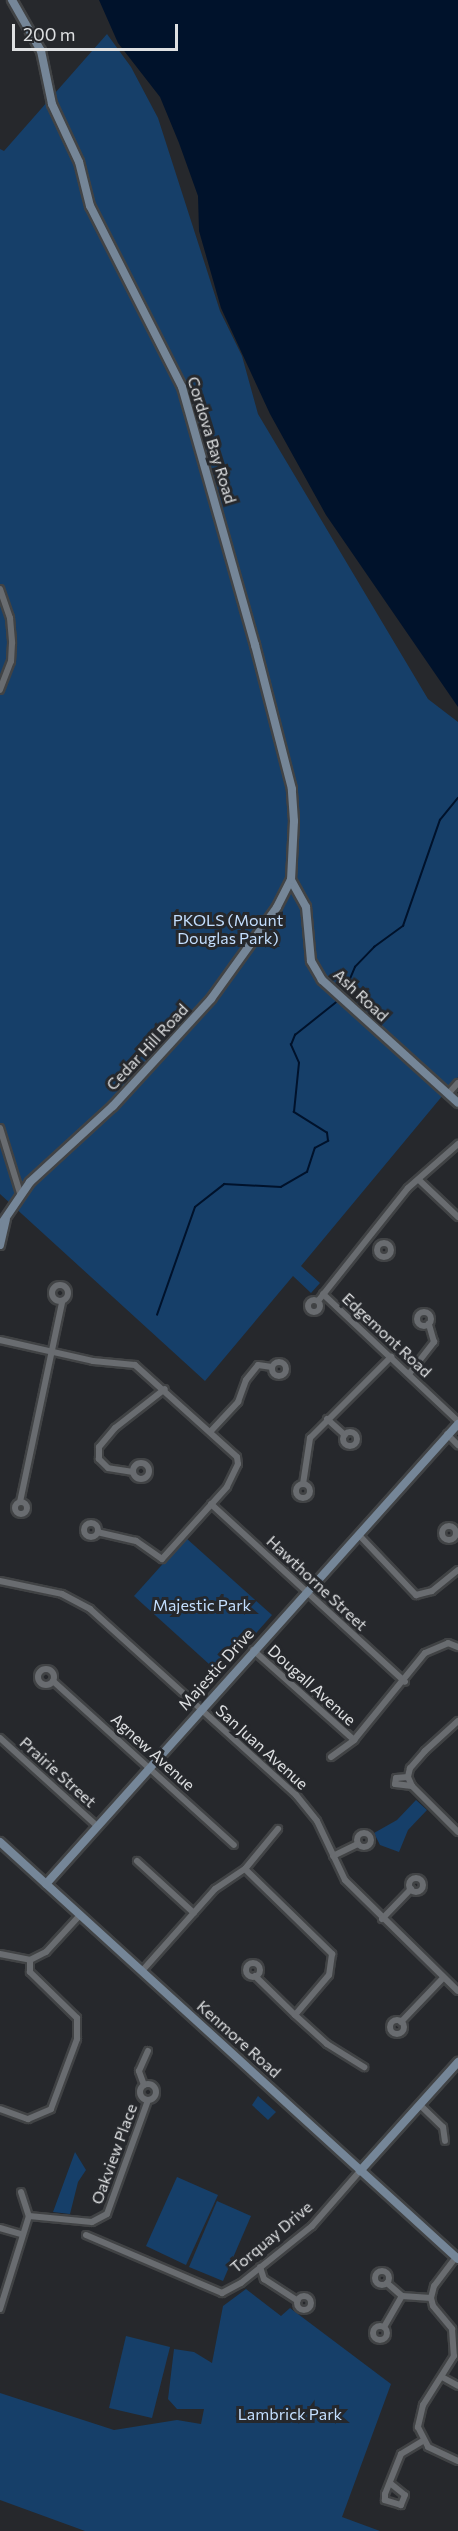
<!DOCTYPE html>
<style>
body{margin:0}
#map{position:relative;width:458px;height:2531px;overflow:hidden;background:#26282c;font-family:Commissioner,sans-serif}
div>[style]{position:absolute}
.green>*{inset:0;background:#163f69}
.water>*{inset:0;background:#00122b}
.stream>*{height:1.5px;margin:-0.75px;padding:0 0.75px;transform-origin:0.75px;border-radius:0.75px;background:#00122b}
.roads{filter:drop-shadow(2px 0 #414345) drop-shadow(-2px 0 #414345) drop-shadow(0 2px #414345) drop-shadow(0 -2px #414345)}
.street>*{height:6px;margin:-3px;padding:0 3px;transform-origin:3px;border-radius:3px;background:#696c70}
.street>.ring{margin:-3px;padding:0;box-sizing:content-box;background:none;border:6px solid #696c70;border-radius:50%}
.secondary>*{height:8px;margin:-4px;padding:0 4px;transform-origin:4px;border-radius:4px;background:#758698}
span{translate:-50% -50%;white-space:nowrap;text-align:center;line-height:1.15;-webkit-text-stroke:6px #26282c;paint-order:stroke}
.street-label{font-size:16px;color:#dee0e2}
.park-label{font-size:16px;color:#c4dfff}
.scale{position:absolute;left:12px;top:24px;width:166px;height:27px;box-sizing:border-box;border:3px solid #dee0e2;border-top:0;padding-left:8px;font-size:18px;line-height:21px;white-space:nowrap;color:#dee0e2;-webkit-text-stroke:4px #26282c;paint-order:stroke}
</style>
<div id="map">
<div class="green">
<i style="clip-path:polygon(107px 34px,131px 67px,158px 118px,220px 311px,242px 356px,258px 414px,428px 699px,458px 722px,458px 1077px,301px 1266px,320px 1283px,311px 1293px,293px 1276px,205px 1381px,0 1194px,0 149px,4px 151px)"></i>
<i style="clip-path:polygon(186px 1538px,272px 1615px,220px 1674px,134px 1596px)"></i>
<i style="clip-path:polygon(416px 1800px,427px 1810px,408px 1830px,399px 1852px,380px 1845px,374px 1833px,397px 1820px)"></i>
<i style="clip-path:polygon(258px 2096px,276px 2112px,268px 2120px,252px 2105px)"></i>
<i style="clip-path:polygon(75px 2152px,86px 2170px,78px 2182px,70px 2214px,53px 2212px)"></i>
<i style="clip-path:polygon(177px 2177px,218px 2195px,186px 2265px,146px 2246px)"></i>
<i style="clip-path:polygon(217px 2201px,251px 2216px,223px 2281px,189px 2267px)"></i>
<i style="clip-path:polygon(246px 2289px,281px 2316px,290px 2308px,391px 2384px,342px 2517px,380px 2531px,85px 2531px,0 2500px,0 2393px,114px 2430px,177px 2420px,201px 2424px,204px 2409px,177px 2409px,168px 2399px,174px 2349px,194px 2352px,212px 2363px,223px 2306px)"></i>
<i style="clip-path:polygon(126px 2336px,170px 2347px,152px 2418px,109px 2408px)"></i>
</div>
<div class="water">
<i style="clip-path:polygon(99px 0,458px 0,458px 707px,326px 515px,270px 414px,221px 308px,199px 231px,198px 196px,179px 143px,160px 97px,118px 43px)"></i>
</div>
<div class="stream">
<i style="left:344px;top:993px;width:28px;rotate:-67deg"></i>
<i style="left:355px;top:967px;width:28px;rotate:-46deg"></i>
<i style="left:374px;top:947px;width:36px;rotate:-36deg"></i>
<i style="left:403px;top:926px;width:112px;rotate:-70.8deg"></i>
<i style="left:440px;top:820px;width:28px;rotate:-51deg"></i>
<i style="left:157px;top:1315px;width:114px;rotate:-70.6deg"></i>
<i style="left:195px;top:1207px;width:37px;rotate:-38deg"></i>
<i style="left:224px;top:1184px;width:57px;rotate:3deg"></i>
<i style="left:281px;top:1187px;width:30px;rotate:-30deg"></i>
<i style="left:307px;top:1172px;width:25px;rotate:-72deg"></i>
<i style="left:315px;top:1148px;width:15px;rotate:-28deg"></i>
<i style="left:328px;top:1141px;width:8px;rotate:-97deg"></i>
<i style="left:327px;top:1133px;width:39px;rotate:-148deg"></i>
<i style="left:294px;top:1112px;width:49px;rotate:-84.2deg"></i>
<i style="left:299px;top:1063px;width:20px;rotate:-114deg"></i>
<i style="left:291px;top:1045px;width:11px;rotate:-68deg"></i>
<i style="left:295px;top:1035px;width:56px;rotate:-38.5deg"></i>
</div>
<div class="roads">
<div class="street">
<i style="left:0;top:589px;width:31px;rotate:71deg"></i>
<i style="left:10px;top:618px;width:25px;rotate:85deg"></i>
<i style="left:12px;top:643px;width:18px;rotate:93deg"></i>
<i style="left:11px;top:661px;width:31px;rotate:111deg"></i>
<i style="left:448px;top:1094px;width:15px;rotate:-48deg"></i>
<i style="left:0;top:1128px;width:68px;rotate:72.9deg"></i>
<i style="left:419px;top:1180px;width:54px;rotate:43.5deg"></i>
<i class="ring" style="left:377px;top:1243px;width:8px;height:8px"></i>
<i class="ring" style="left:52px;top:1285px;width:10px;height:10px"></i>
<i style="left:323px;top:1294px;width:185px;rotate:43.3deg"></i>
<i class="ring" style="left:308px;top:1300px;width:6px;height:6px"></i>
<i style="left:318px;top:1301px;width:144px;rotate:-51.5deg"></i>
<i style="left:408px;top:1188px;width:67px;rotate:-41.3deg"></i>
<i class="ring" style="left:417px;top:1312px;width:8px;height:8px"></i>
<i style="left:0;top:1340px;width:95px;rotate:12.7deg"></i>
<i style="left:93px;top:1361px;width:42px;rotate:5.4deg"></i>
<i style="left:135px;top:1365px;width:137px;rotate:42deg"></i>
<i style="left:237px;top:1457px;width:7px;rotate:82deg"></i>
<i style="left:238px;top:1464px;width:25px;rotate:116deg"></i>
<i style="left:227px;top:1487px;width:97px;rotate:132.1deg"></i>
<i style="left:162px;top:1559px;width:32px;rotate:-145deg"></i>
<i style="left:136px;top:1541px;width:39px;rotate:-167deg"></i>
<i class="ring" style="left:272px;top:1362px;width:8px;height:8px"></i>
<i style="left:409px;top:1374px;width:41px;rotate:-52deg"></i>
<i style="left:434px;top:1342px;width:19px;rotate:-106deg"></i>
<i style="left:327px;top:1419px;width:24px;rotate:42deg"></i>
<i style="left:211px;top:1431px;width:40px;rotate:-47deg"></i>
<i style="left:238px;top:1402px;width:23px;rotate:-70deg"></i>
<i style="left:246px;top:1380px;width:19px;rotate:-51deg"></i>
<i style="left:258px;top:1365px;width:14px;rotate:8deg"></i>
<i class="ring" style="left:343px;top:1432px;width:8px;height:8px"></i>
<i style="left:447px;top:1434px;width:16px;rotate:45deg"></i>
<i class="ring" style="left:133px;top:1463px;width:10px;height:10px"></i>
<i style="left:133px;top:1472px;width:25px;rotate:-171deg"></i>
<i style="left:108px;top:1468px;width:13px;rotate:-135deg"></i>
<i style="left:99px;top:1459px;width:12px;rotate:-90deg"></i>
<i style="left:99px;top:1447px;width:25px;rotate:-50deg"></i>
<i style="left:115px;top:1428px;width:63px;rotate:-38deg"></i>
<i style="left:303px;top:1484px;width:47px;rotate:-81.3deg"></i>
<i style="left:310px;top:1438px;width:115px;rotate:-45deg"></i>
<i class="ring" style="left:296px;top:1484px;width:8px;height:8px"></i>
<i class="ring" style="left:15px;top:1502px;width:6px;height:6px"></i>
<i style="left:20px;top:1502px;width:204px;rotate:-78.1deg"></i>
<i style="left:211px;top:1504px;width:263px;rotate:42.5deg"></i>
<i class="ring" style="left:84px;top:1523px;width:8px;height:8px"></i>
<i class="ring" style="left:442px;top:1526px;width:8px;height:8px"></i>
<i style="left:359px;top:1535px;width:83px;rotate:46.5deg"></i>
<i style="left:416px;top:1595px;width:16px;rotate:-14deg"></i>
<i style="left:432px;top:1591px;width:33px;rotate:-39deg"></i>
<i style="left:0;top:1581px;width:63px;rotate:11.8deg"></i>
<i style="left:62px;top:1594px;width:32px;rotate:28deg"></i>
<i style="left:90px;top:1609px;width:278px;rotate:42.1deg"></i>
<i style="left:296px;top:1795px;width:33px;rotate:51deg"></i>
<i style="left:317px;top:1821px;width:65px;rotate:64.6deg"></i>
<i style="left:345px;top:1880px;width:158px;rotate:44.5deg"></i>
<i style="left:253px;top:1650px;width:135px;rotate:41.7deg"></i>
<i class="ring" style="left:38px;top:1669px;width:10px;height:10px"></i>
<i style="left:53px;top:1681px;width:244px;rotate:42.2deg"></i>
<i style="left:458px;top:1721px;width:45px;rotate:137.7deg"></i>
<i style="left:425px;top:1751px;width:23px;rotate:131deg"></i>
<i style="left:410px;top:1768px;width:9px;rotate:103deg"></i>
<i style="left:408px;top:1777px;width:10px;rotate:66deg"></i>
<i style="left:412px;top:1786px;width:65px;rotate:45deg"></i>
<i style="left:0;top:1738px;width:131px;rotate:42.2deg"></i>
<i style="left:331px;top:1757px;width:29px;rotate:-36deg"></i>
<i style="left:354px;top:1740px;width:112px;rotate:-50.8deg"></i>
<i style="left:425px;top:1653px;width:25px;rotate:-23deg"></i>
<i style="left:448px;top:1643px;width:11px;rotate:22deg"></i>
<i style="left:408px;top:1777px;width:12px;rotate:175deg"></i>
<i style="left:396px;top:1778px;width:6px;rotate:99deg"></i>
<i style="left:395px;top:1784px;width:17px;rotate:7deg"></i>
<i class="ring" style="left:357px;top:1833px;width:8px;height:8px"></i>
<i style="left:333px;top:1856px;width:28px;rotate:-26deg"></i>
<i style="left:137px;top:1861px;width:77px;rotate:42.4deg"></i>
<i style="left:245px;top:1869px;width:122px;rotate:44.3deg"></i>
<i style="left:332px;top:1954px;width:21px;rotate:98deg"></i>
<i style="left:329px;top:1975px;width:52px;rotate:130.4deg"></i>
<i style="left:295px;top:2015px;width:43px;rotate:42.2deg"></i>
<i style="left:327px;top:2044px;width:44px;rotate:31.9deg"></i>
<i class="ring" style="left:409px;top:1878px;width:8px;height:8px"></i>
<i style="left:382px;top:1919px;width:42px;rotate:-46deg"></i>
<i style="left:0;top:1954px;width:31px;rotate:11deg"></i>
<i style="left:30px;top:1960px;width:18px;rotate:-27deg"></i>
<i style="left:46px;top:1952px;width:50px;rotate:-47.4deg"></i>
<i class="ring" style="left:246px;top:1963px;width:8px;height:8px"></i>
<i style="left:142px;top:1971px;width:110px;rotate:-48.3deg"></i>
<i style="left:215px;top:1889px;width:36px;rotate:-34deg"></i>
<i style="left:245px;top:1869px;width:52px;rotate:-50.5deg"></i>
<i style="left:255px;top:1976px;width:56px;rotate:44.3deg"></i>
<i class="ring" style="left:390px;top:2020px;width:8px;height:8px"></i>
<i style="left:401px;top:2022px;width:61px;rotate:-46.3deg"></i>
<i class="ring" style="left:140px;top:2084px;width:10px;height:10px"></i>
<i style="left:144px;top:2085px;width:15px;rotate:-110deg"></i>
<i style="left:139px;top:2071px;width:22px;rotate:-66deg"></i>
<i style="left:420px;top:2105px;width:32px;rotate:44deg"></i>
<i style="left:443px;top:2127px;width:14px;rotate:82deg"></i>
<i style="left:0;top:2109px;width:30px;rotate:20deg"></i>
<i style="left:28px;top:2119px;width:25px;rotate:-23deg"></i>
<i style="left:51px;top:2109px;width:75px;rotate:-69.6deg"></i>
<i style="left:77px;top:2039px;width:21px;rotate:-90deg"></i>
<i style="left:77px;top:2018px;width:66px;rotate:-135.6deg"></i>
<i style="left:30px;top:1972px;width:12px;rotate:-90deg"></i>
<i style="left:21px;top:2192px;width:25px;rotate:72deg"></i>
<i style="left:0;top:2228px;width:22px;rotate:16deg"></i>
<i style="left:86px;top:2235px;width:148px;rotate:23.1deg"></i>
<i style="left:222px;top:2293px;width:21px;rotate:-28deg"></i>
<i style="left:241px;top:2283px;width:91px;rotate:-38.8deg"></i>
<i style="left:312px;top:2226px;width:73px;rotate:-48.9deg"></i>
<i style="left:456px;top:2257px;width:36px;rotate:127deg"></i>
<i style="left:434px;top:2286px;width:12px;rotate:104deg"></i>
<i style="left:431px;top:2298px;width:8px;rotate:76deg"></i>
<i style="left:433px;top:2306px;width:30px;rotate:50deg"></i>
<i style="left:452px;top:2329px;width:27px;rotate:86deg"></i>
<i style="left:454px;top:2356px;width:58px;rotate:122.3deg"></i>
<i style="left:423px;top:2405px;width:23px;rotate:103deg"></i>
<i style="left:418px;top:2427px;width:22px;rotate:63deg"></i>
<i style="left:428px;top:2447px;width:33px;rotate:25deg"></i>
<i style="left:260px;top:2267px;width:13px;rotate:72deg"></i>
<i style="left:264px;top:2279px;width:40px;rotate:32.9deg"></i>
<i class="ring" style="left:375px;top:2271px;width:8px;height:8px"></i>
<i style="left:387px;top:2283px;width:20px;rotate:41deg"></i>
<i class="ring" style="left:297px;top:2296px;width:8px;height:8px"></i>
<i style="left:0;top:2309px;width:97px;rotate:-72.7deg"></i>
<i style="left:29px;top:2216px;width:63px;rotate:5.4deg"></i>
<i style="left:92px;top:2222px;width:17px;rotate:-28deg"></i>
<i style="left:107px;top:2214px;width:121px;rotate:-70.2deg"></i>
<i class="ring" style="left:373px;top:2326px;width:8px;height:8px"></i>
<i style="left:384px;top:2327px;width:36px;rotate:-60deg"></i>
<i style="left:402px;top:2296px;width:29px;rotate:4deg"></i>
<i style="left:442px;top:2377px;width:18px;rotate:29deg"></i>
<i style="left:390px;top:2483px;width:19px;rotate:39deg"></i>
<i style="left:405px;top:2495px;width:11px;rotate:112deg"></i>
<i style="left:401px;top:2505px;width:17px;rotate:-163deg"></i>
<i style="left:385px;top:2500px;width:6px;rotate:-90deg"></i>
<i style="left:385px;top:2494px;width:43px;rotate:-68.2deg"></i>
<i style="left:401px;top:2454px;width:26px;rotate:-31deg"></i>
</div>
<div class="secondary">
<i style="left:291px;top:880px;width:31px;rotate:61deg"></i>
<i style="left:306px;top:907px;width:54px;rotate:84.7deg"></i>
<i style="left:311px;top:961px;width:22px;rotate:60deg"></i>
<i style="left:322px;top:980px;width:183px;rotate:42.1deg"></i>
<i style="left:0;top:1226px;width:53px;rotate:-55.7deg"></i>
<i style="left:30px;top:1182px;width:113px;rotate:-42.5deg"></i>
<i style="left:113px;top:1106px;width:145px;rotate:-47.5deg"></i>
<i style="left:211px;top:999px;width:113px;rotate:-54.3deg"></i>
<i style="left:277px;top:907px;width:30px;rotate:-63deg"></i>
<i style="left:291px;top:880px;width:59px;rotate:-87.1deg"></i>
<i style="left:294px;top:821px;width:32px;rotate:-94deg"></i>
<i style="left:292px;top:789px;width:149px;rotate:-104.4deg"></i>
<i style="left:255px;top:645px;width:268px;rotate:-105.8deg"></i>
<i style="left:182px;top:387px;width:203px;rotate:-116.9deg"></i>
<i style="left:90px;top:206px;width:45px;rotate:-104deg"></i>
<i style="left:79px;top:162px;width:64px;rotate:-115deg"></i>
<i style="left:52px;top:104px;width:54px;rotate:-101.7deg"></i>
<i style="left:41px;top:51px;width:59px;rotate:-119.6deg"></i>
<i style="left:0;top:1245px;width:26px;rotate:-77deg"></i>
<i style="left:0;top:1842px;width:619px;rotate:42.32deg"></i>
<i style="left:46px;top:1884px;width:618px;rotate:-48.15deg"></i>
<i style="left:360px;top:2171px;width:147px;rotate:-48deg"></i>
</div>
</div>
<div class="street-label">
<span style="left:212px;top:440px;rotate:73deg">Cordova Bay Road</span>
<span style="left:361px;top:995px;rotate:43deg">Ash Road</span>
<span style="left:147px;top:1047px;rotate:-47deg">Cedar Hill Road</span>
<span style="left:387px;top:1335px;rotate:43deg">Edgemont Road</span>
<span style="left:317px;top:1583px;rotate:43deg">Hawthorne Street</span>
<span style="left:216px;top:1669px;rotate:-48deg">Majestic Drive</span>
<span style="left:312px;top:1685px;rotate:42deg">Dougall Avenue</span>
<span style="left:262px;top:1747px;rotate:42deg">San Juan Avenue</span>
<span style="left:153px;top:1752px;rotate:42deg">Agnew Avenue</span>
<span style="left:58px;top:1772px;rotate:42deg">Prairie Street</span>
<span style="left:239px;top:2039px;rotate:42deg">Kenmore Road</span>
<span style="left:114px;top:2154px;rotate:-70deg">Oakview Place</span>
<span style="left:271px;top:2237px;rotate:-40deg">Torquay Drive</span>
</div>
<div class="park-label">
<span style="left:228px;top:929px">PKOLS (Mount<br>Douglas Park)</span>
<span style="left:202px;top:1605px">Majestic Park</span>
<span style="left:290px;top:2414px">Lambrick Park</span>
</div>
<div class="scale">200 m</div>
</div>
